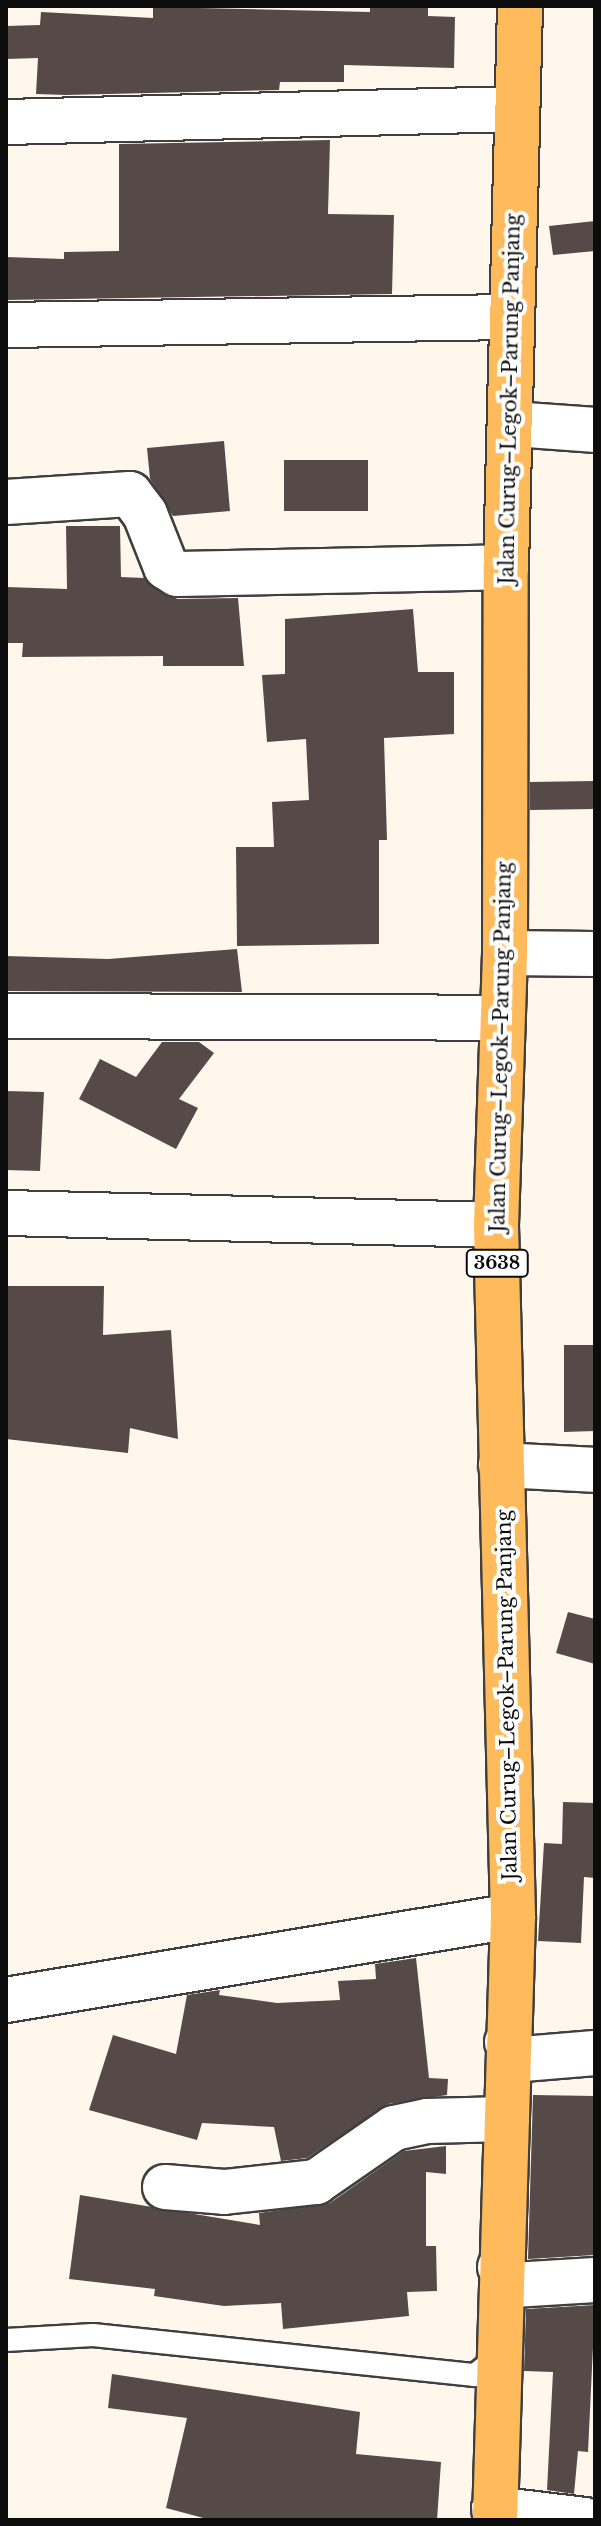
<!DOCTYPE html>
<meta charset="utf-8">
<style>
body{margin:0}
#map{position:relative;width:601px;height:2526px;overflow:hidden;background:#fff7eb;font-family:"Libre Baskerville",serif}
div>[style]{position:absolute}
.building>*{inset:0;background:#554a47}
.roads{filter:drop-shadow(2px 0 #3f3f3f) drop-shadow(-2px 0 #3f3f3f) drop-shadow(0 2px #3f3f3f) drop-shadow(0 -2px #3f3f3f)}
.service>*{height:22px;margin:-11px;padding:0 11px;transform-origin:11px;border-radius:11px;background:#fff}
.minor>*{height:44px;margin:-22px;padding:0 22px;transform-origin:22px;border-radius:22px;background:#fff}
.tertiary>*{height:44px;margin:-22px;padding:0 22px;transform-origin:22px;border-radius:22px;background:#fff}
.primary>*{height:44px;margin:-22px;padding:0 22px;transform-origin:22px;border-radius:22px;background:#ffbb5b}
span{translate:-50% -50%;white-space:nowrap;text-align:center;line-height:1.15;-webkit-text-stroke:8px #fff;paint-order:stroke}
.shield-label span{padding:2px 6px;background:#fff;border:2px solid;border-radius:6px;-webkit-text-stroke-width:0}
.shield-label{font-size:18px;color:#0c0c0c;font-weight:700}
.street-label{font-size:20px;color:#0c0c0c}
.frame{position:absolute;inset:0;border:8px solid #0c0c0c;pointer-events:none}
</style>
<div id="map">
<div class="building">
<i style="clip-path:polygon(370px 6px,428px 6px,428px 16px,455px 17px,454px 68px,344px 65px,344px 82px,280px 82px,279px 90px,66px 95px,36px 94px,38px 58px,6px 59px,6px 26px,40px 25px,41px 12px,153px 18px,153px 7px,370px 12px)"></i>
<i style="clip-path:polygon(330px 140px,328px 214px,394px 215px,392px 294px,6px 300px,6px 257px,64px 259px,64px 252px,119px 251px,119px 144px)"></i>
<i style="clip-path:polygon(595px 221px,595px 251px,553px 255px,549px 226px)"></i>
<i style="clip-path:polygon(224px 441px,230px 511px,173px 516px,150px 479px,147px 448px)"></i>
<i style="clip-path:polygon(284px 460px,368px 460px,368px 511px,284px 511px)"></i>
<i style="clip-path:polygon(66px 526px,120px 526px,121px 577px,144px 578px,177px 599px,238px 598px,244px 666px,163px 666px,163px 656px,22px 657px,23px 643px,6px 643px,6px 587px,67px 589px)"></i>
<i style="clip-path:polygon(413px 609px,418px 672px,454px 672px,454px 734px,384px 738px,387px 840px,379px 840px,379px 944px,237px 946px,236px 847px,274px 847px,272px 802px,309px 800px,306px 739px,267px 742px,262px 675px,285px 674px,285px 619px)"></i>
<i style="clip-path:polygon(594px 781px,594px 809px,530px 810px,530px 782px)"></i>
<i style="clip-path:polygon(237px 949px,242px 992px,6px 991px,6px 956px,108px 959px)"></i>
<i style="clip-path:polygon(162px 1042px,199px 1042px,214px 1053px,179px 1099px,198px 1108px,176px 1149px,79px 1099px,100px 1059px,136px 1077px)"></i>
<i style="clip-path:polygon(6px 1091px,44px 1092px,40px 1171px,6px 1170px)"></i>
<i style="clip-path:polygon(6px 1286px,104px 1286px,103px 1335px,171px 1330px,178px 1439px,130px 1428px,128px 1453px,6px 1439px)"></i>
<i style="clip-path:polygon(564px 1345px,595px 1345px,595px 1431px,564px 1432px)"></i>
<i style="clip-path:polygon(568px 1612px,595px 1619px,595px 1664px,556px 1653px)"></i>
<i style="clip-path:polygon(563px 1802px,595px 1803px,595px 1878px,584px 1877px,581px 1943px,538px 1941px,544px 1843px,562px 1844px)"></i>
<i style="clip-path:polygon(416px 1958px,429px 2078px,448px 2079px,447px 2095px,388px 2104px,307px 2158px,281px 2161px,274px 2127px,202px 2123px,197px 2140px,89px 2110px,113px 2035px,176px 2054px,187px 1995px,220px 1990px,219px 1995px,277px 2003px,340px 2000px,338px 1981px,376px 1979px,375px 1964px)"></i>
<i style="clip-path:polygon(533px 2095px,595px 2096px,595px 2255px,528px 2259px)"></i>
<i style="clip-path:polygon(446px 2146px,446px 2174px,426px 2172px,426px 2246px,436px 2246px,437px 2291px,407px 2292px,409px 2316px,283px 2329px,281px 2303px,224px 2306px,154px 2296px,155px 2289px,69px 2279px,80px 2195px,260px 2225px,259px 2213px,330px 2203px,404px 2151px)"></i>
<i style="clip-path:polygon(595px 2305px,588px 2452px,578px 2451px,574px 2494px,547px 2490px,553px 2372px,524px 2371px,526px 2309px)"></i>
<i style="clip-path:polygon(112px 2374px,360px 2412px,356px 2454px,441px 2462px,437px 2520px,211px 2520px,166px 2508px,187px 2418px,108px 2408px)"></i>
</div>
<div class="roads">
<div class="service">
<i style="left:6px;top:2340px;width:87px;rotate:-3.3deg"></i>
<i style="left:93px;top:2335px;width:384px;rotate:6deg"></i>
<i style="left:475px;top:2375px;width:28px;rotate:-38deg"></i>
</div>
<div class="minor">
<i style="left:6px;top:122px;width:511px;rotate:-1.46deg"></i>
<i style="left:6px;top:325px;width:504px;rotate:-0.91deg"></i>
<i style="left:512px;top:424px;width:83px;rotate:4.1deg"></i>
<i style="left:6px;top:502px;width:124px;rotate:-3.7deg"></i>
<i style="left:130px;top:494px;width:25px;rotate:53deg"></i>
<i style="left:145px;top:514px;width:57px;rotate:68.4deg"></i>
<i style="left:166px;top:567px;width:13px;rotate:32deg"></i>
<i style="left:177px;top:574px;width:329px;rotate:-1.2deg"></i>
<i style="left:505px;top:953px;width:90px;rotate:0.6deg"></i>
<i style="left:6px;top:1016px;width:496px;rotate:0.2deg"></i>
<i style="left:6px;top:1213px;width:490px;rotate:1.4deg"></i>
<i style="left:501px;top:1465px;width:94px;rotate:3deg"></i>
<i style="left:507px;top:2042px;width:23px;rotate:47deg"></i>
<i style="left:523px;top:2059px;width:72px;rotate:-4.8deg"></i>
<i style="left:165px;top:2187px;width:59px;rotate:4.8deg"></i>
<i style="left:224px;top:2192px;width:93px;rotate:-6.2deg"></i>
<i style="left:316px;top:2182px;width:95px;rotate:-34.7deg"></i>
<i style="left:394px;top:2128px;width:34px;rotate:-12deg"></i>
<i style="left:427px;top:2121px;width:80px;rotate:-1.4deg"></i>
<i style="left:500px;top:2267px;width:22px;rotate:54deg"></i>
<i style="left:513px;top:2285px;width:82px;rotate:-3.5deg"></i>
<i style="left:494px;top:2509px;width:92px;rotate:6.9deg"></i>
</div>
<div class="tertiary">
<i style="left:6px;top:2000px;width:514px;rotate:-9.41deg"></i>
</div>
<div class="primary">
<i style="left:495px;top:2520px;width:604px;rotate:-88.29deg"></i>
<i style="left:513px;top:1916px;width:691px;rotate:-91.41deg"></i>
<i style="left:496px;top:1225px;width:272px;rotate:-88.1deg"></i>
<i style="left:505px;top:953px;width:386px;rotate:-89.9deg"></i>
<i style="left:506px;top:567px;width:561px;rotate:-88.57deg"></i>
</div>
</div>
<div class="shield-label">
<span style="left:497px;top:1263px">3638</span>
</div>
<div class="street-label">
<span style="left:510px;top:399px;rotate:-89deg">Jalan Curug–Legok–Parung Panjang</span>
<span style="left:501px;top:1047px;rotate:-89deg">Jalan Curug–Legok–Parung Panjang</span>
<span style="left:507px;top:1695px;rotate:-91deg">Jalan Curug–Legok–Parung Panjang</span>
</div>
<div class="frame"></div>
</div>
